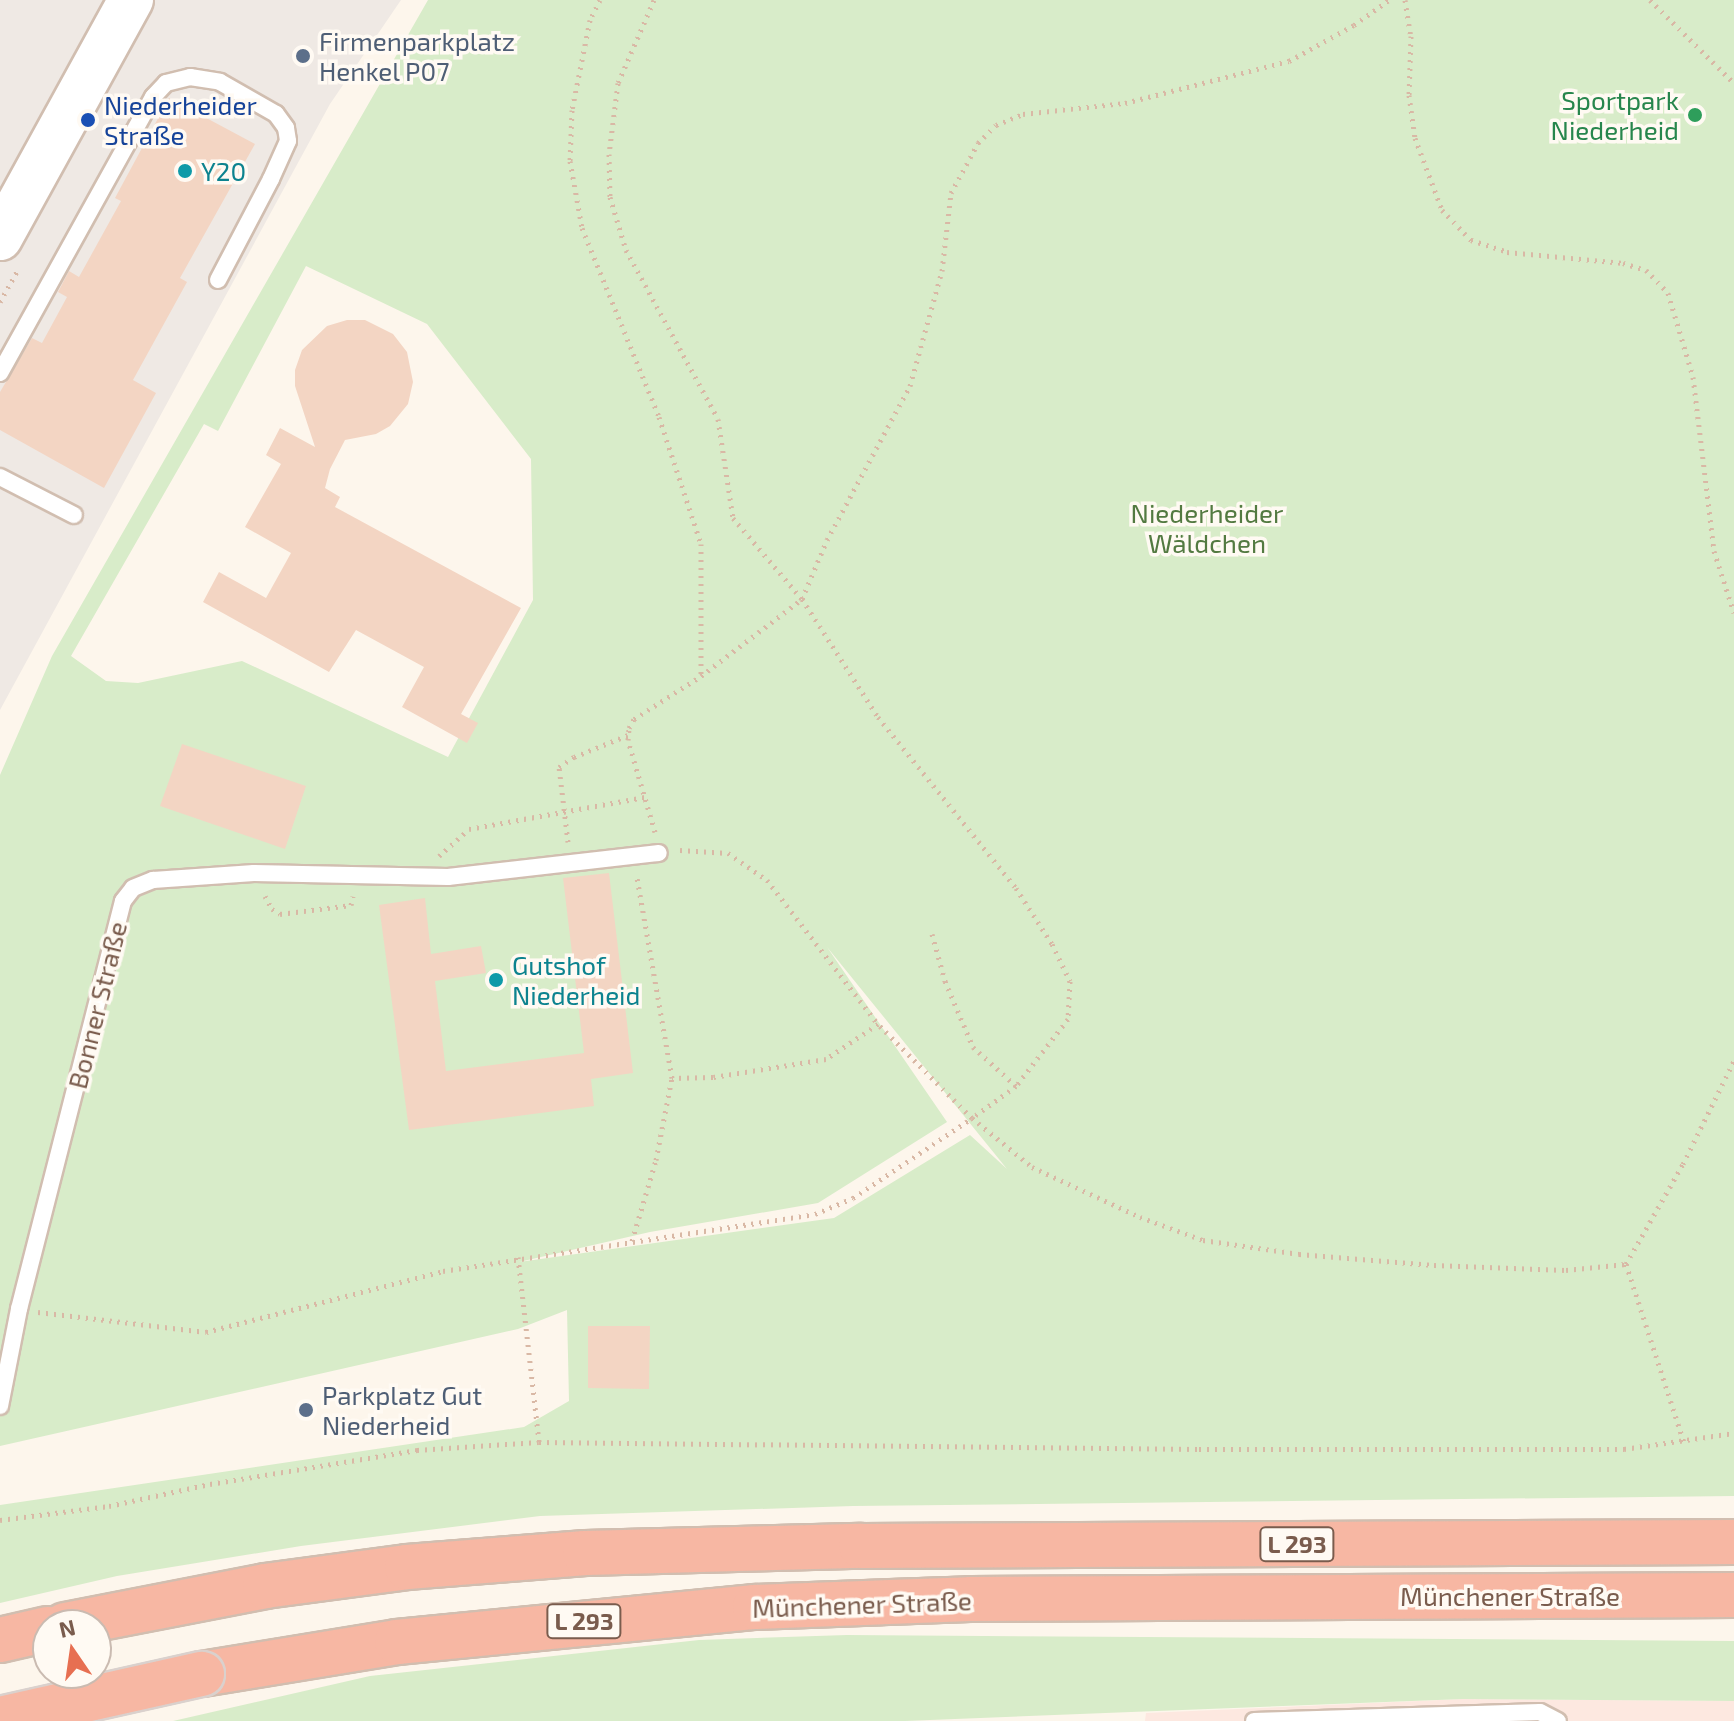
<!DOCTYPE html>
<meta charset="utf-8">
<style>
body{margin:0}
#map{position:relative;width:1734px;height:1721px;overflow:hidden;background:#fdf6ec;font-family:"Exo 2",sans-serif}
div>[style]{position:absolute}
.commercial>*{inset:0;background:#fde8e0}
.industrial>*{inset:0;background:#efe9e4}
.green>*{inset:0;background:#d8ecc9}
.building>*{inset:0;background:#f3d5c3}
.path>*{height:5px;margin-top:-2.5px;transform-origin:0;background:repeating-linear-gradient(90deg,#d9b8a5 0 2px,transparent 0 8px)}
.roads{filter:drop-shadow(2px 0 #d1beb0) drop-shadow(-2px 0 #d1beb0) drop-shadow(0 2px #d1beb0) drop-shadow(0 -2px #d1beb0)}
.lane>*{height:16px;margin:-8px;padding:0 8px;transform-origin:8px;border-radius:8px;background:#fff}
.secondary>*{height:44px;margin:-22px;padding:0 22px;transform-origin:22px;border-radius:22px;background:#fff}
.highway>*{height:44px;margin:-22px;padding:0 22px;transform-origin:22px;border-radius:22px;background:#f7b7a3}
.bridges{filter:drop-shadow(2px 0 #dad1cd) drop-shadow(-2px 0 #dad1cd) drop-shadow(0 2px #dad1cd) drop-shadow(0 -2px #dad1cd)}
.highway-bridge>*{height:44px;margin:-22px;padding:0 22px;transform-origin:22px;border-radius:22px;background:#f7b7a3}
.dots>*{width:22px;height:22px;translate:-50% -50%;box-sizing:border-box;border:4px solid #fffaf3;border-radius:50%}
span{translate:-50% -50%;white-space:nowrap;text-align:center;line-height:1.15;-webkit-text-stroke:7px #fffaf3;paint-order:stroke}
.shield-label span{padding:2px 6px;background:#fffaf3;border:2px solid;border-radius:6px;-webkit-text-stroke-width:0}
.shield-label{font-size:24px;color:#7a5c4d;font-weight:700}
.service-label{font-size:26px;color:#4e5e75}
.left{translate:0 -50%;text-align:left}
.leisure-label{font-size:26px;color:#27864d}
.right{translate:-100% -50%;text-align:right}
.transit-label{font-size:26px;color:#164399}
.culture-label{font-size:26px;color:#0d838f}
.park-label{font-size:26px;color:#537a41}
.street-label{font-size:26px;color:#7a5c4d}
.north{position:absolute;left:32px;top:1609px;width:80px;height:80px;box-sizing:border-box;background:#fffaf3;border:2px solid #cabbb1;border-radius:50%;rotate:347deg;font-size:22px;font-weight:700;line-height:32px;text-align:center;color:#7a5c4d}
.north::after{content:'';display:block;margin:auto;width:28px;height:36px;background:#e76f51;clip-path:polygon(50% 0,100% 100%,50% 72%,0 100%)}
</style>
<div id="map">
<div class="commercial">
<i style="clip-path:polygon(1463px 1699px,1734px 1701px,1734px 1721px,1145px 1721px,1146px 1713px)"></i>
</div>
<div class="industrial">
<i style="clip-path:polygon(0 0,401px 0,330px 104px,0 710px)"></i>
</div>
<div class="green">
<i style="clip-path:polygon(evenodd,428px 0,1734px 0,1734px 1496px,853px 1506px,540px 1516px,301px 1546px,117px 1576px,0 1603px,0 1505px,524px 1427px,569px 1401px,567px 1310px,518px 1329px,0 1446px,0 775px,52px 656px,428px 0,306px 266px,427px 324px,531px 459px,533px 600px,448px 757px,242px 661px,138px 683px,106px 681px,71px 656px,204px 424px,218px 431px,306px 266px,428px 0,827px 947px,1007px 1169px,970px 1135px,834px 1218px,519px 1262px,650px 1232px,818px 1203px,947px 1122px,827px 947px)"></i>
<i style="clip-path:polygon(847px 1635px,1734px 1641px,1734px 1701px,1463px 1699px,905px 1721px,173px 1721px,370px 1676px,699px 1640px)"></i>
</div>
<div class="building">
<i style="clip-path:polygon(169px 98px,255px 144px,180px 278px,187px 282px,133px 380px,156px 393px,104px 488px,0 430px,0 392px,32px 338px,42px 343px,67px 297px,58px 292px,69px 271px,79px 277px,121px 201px,115px 198px)"></i>
<i style="clip-path:polygon(347px 320px,365px 320px,393px 334px,407px 352px,413px 382px,408px 404px,390px 426px,376px 434px,345px 440px,330px 469px,325px 488px,340px 497px,335px 507px,521px 608px,461px 714px,478px 723px,467px 743px,402px 707px,424px 667px,356px 630px,329px 672px,203px 602px,219px 572px,266px 598px,291px 553px,245px 527px,281px 464px,266px 455px,280px 428px,315px 447px,295px 386px,295px 370px,302px 350px,327px 326px)"></i>
<i style="clip-path:polygon(182px 744px,306px 786px,285px 849px,160px 806px)"></i>
<i style="clip-path:polygon(609px 873px,633px 1073px,591px 1079px,594px 1106px,409px 1130px,379px 905px,425px 898px,431px 954px,481px 946px,486px 973px,435px 981px,446px 1071px,584px 1053px,563px 878px)"></i>
<i style="clip-path:polygon(588px 1326px,650px 1326px,649px 1389px,588px 1388px)"></i>
</div>
<div class="path">
<i style="left:600px;top:0;width:22px;rotate:117deg"></i>
<i style="left:590px;top:20px;width:92px;rotate:101.3deg"></i>
<i style="left:572px;top:110px;width:51px;rotate:92.2deg"></i>
<i style="left:570px;top:161px;width:68px;rotate:79.8deg"></i>
<i style="left:582px;top:228px;width:204px;rotate:67.8deg"></i>
<i style="left:659px;top:417px;width:134px;rotate:71.7deg"></i>
<i style="left:701px;top:544px;width:131px;rotate:90deg"></i>
<i style="left:654px;top:0;width:90px;rotate:113.4deg"></i>
<i style="left:618px;top:83px;width:72px;rotate:97.2deg"></i>
<i style="left:609px;top:154px;width:43px;rotate:88.7deg"></i>
<i style="left:610px;top:197px;width:55px;rotate:73.2deg"></i>
<i style="left:626px;top:250px;width:192px;rotate:61.4deg"></i>
<i style="left:718px;top:419px;width:100px;rotate:81.4deg"></i>
<i style="left:733px;top:518px;width:106px;rotate:49.6deg"></i>
<i style="left:802px;top:599px;width:140px;rotate:57.2deg"></i>
<i style="left:878px;top:717px;width:220px;rotate:51.1deg"></i>
<i style="left:1016px;top:888px;width:67px;rotate:57.3deg"></i>
<i style="left:1052px;top:944px;width:41px;rotate:64.1deg"></i>
<i style="left:1070px;top:981px;width:38px;rotate:93deg"></i>
<i style="left:1068px;top:1019px;width:85px;rotate:127.8deg"></i>
<i style="left:1016px;top:1086px;width:54px;rotate:144deg"></i>
<i style="left:972px;top:1118px;width:133px;rotate:-135deg"></i>
<i style="left:878px;top:1024px;width:63px;rotate:146.1deg"></i>
<i style="left:826px;top:1059px;width:114px;rotate:170.9deg"></i>
<i style="left:713px;top:1077px;width:41px;rotate:178.6deg"></i>
<i style="left:1405px;top:0;width:36px;rotate:81deg"></i>
<i style="left:1411px;top:36px;width:59px;rotate:91.9deg"></i>
<i style="left:1409px;top:95px;width:43px;rotate:82.1deg"></i>
<i style="left:1415px;top:138px;width:77px;rotate:69.4deg"></i>
<i style="left:1442px;top:210px;width:42px;rotate:46deg"></i>
<i style="left:1471px;top:240px;width:38px;rotate:18deg"></i>
<i style="left:1507px;top:252px;width:117px;rotate:5.4deg"></i>
<i style="left:1623px;top:263px;width:24px;rotate:17deg"></i>
<i style="left:1646px;top:270px;width:32px;rotate:46deg"></i>
<i style="left:1668px;top:293px;width:88px;rotate:73.4deg"></i>
<i style="left:1693px;top:377px;width:175px;rotate:83.1deg"></i>
<i style="left:1714px;top:551px;width:65px;rotate:72.1deg"></i>
<i style="left:1650px;top:0;width:118px;rotate:44.7deg"></i>
<i style="left:0;top:302px;width:35px;rotate:-61deg"></i>
<i style="left:655px;top:832px;width:96px;rotate:-106.4deg"></i>
<i style="left:628px;top:740px;width:12px;rotate:-85deg"></i>
<i style="left:629px;top:728px;width:10px;rotate:-61deg"></i>
<i style="left:634px;top:719px;width:80px;rotate:-32.7deg"></i>
<i style="left:701px;top:676px;width:127px;rotate:-37.3deg"></i>
<i style="left:802px;top:599px;width:64px;rotate:-67deg"></i>
<i style="left:827px;top:540px;width:175px;rotate:-61.7deg"></i>
<i style="left:910px;top:386px;width:119px;rotate:-74.5deg"></i>
<i style="left:942px;top:271px;width:79px;rotate:-83.4deg"></i>
<i style="left:951px;top:193px;width:57px;rotate:-61.6deg"></i>
<i style="left:978px;top:143px;width:25px;rotate:-45deg"></i>
<i style="left:996px;top:125px;width:29px;rotate:-22deg"></i>
<i style="left:1023px;top:114px;width:103px;rotate:-6.2deg"></i>
<i style="left:1125px;top:103px;width:169px;rotate:-14.4deg"></i>
<i style="left:1289px;top:61px;width:74px;rotate:-29deg"></i>
<i style="left:1354px;top:25px;width:43px;rotate:-35.5deg"></i>
<i style="left:568px;top:842px;width:76px;rotate:-96.8deg"></i>
<i style="left:559px;top:767px;width:18px;rotate:-34deg"></i>
<i style="left:574px;top:757px;width:58px;rotate:-22.2deg"></i>
<i style="left:680px;top:850px;width:48px;rotate:3.6deg"></i>
<i style="left:728px;top:853px;width:47px;rotate:34.7deg"></i>
<i style="left:767px;top:880px;width:182px;rotate:52.4deg"></i>
<i style="left:439px;top:856px;width:40px;rotate:-42deg"></i>
<i style="left:469px;top:829px;width:179px;rotate:-10.3deg"></i>
<i style="left:265px;top:896px;width:15px;rotate:62deg"></i>
<i style="left:272px;top:909px;width:9px;rotate:32deg"></i>
<i style="left:280px;top:914px;width:72px;rotate:-7.2deg"></i>
<i style="left:351px;top:905px;width:9px;rotate:-77deg"></i>
<i style="left:932px;top:934px;width:49px;rotate:74.5deg"></i>
<i style="left:945px;top:981px;width:72px;rotate:67deg"></i>
<i style="left:973px;top:1047px;width:58px;rotate:42.2deg"></i>
<i style="left:632px;top:1241px;width:84px;rotate:-73.5deg"></i>
<i style="left:656px;top:1160px;width:84px;rotate:-79deg"></i>
<i style="left:672px;top:1078px;width:203px;rotate:-99.9deg"></i>
<i style="left:518px;top:1257px;width:186px;rotate:83.5deg"></i>
<i style="left:1626px;top:1264px;width:187px;rotate:72deg"></i>
<i style="left:38px;top:1312px;width:169px;rotate:6.8deg"></i>
<i style="left:206px;top:1332px;width:245px;rotate:-14.4deg"></i>
<i style="left:443px;top:1271px;width:376px;rotate:-8.7deg"></i>
<i style="left:815px;top:1214px;width:41px;rotate:-22.8deg"></i>
<i style="left:853px;top:1198px;width:143px;rotate:-33.9deg"></i>
<i style="left:972px;top:1118px;width:77px;rotate:39.2deg"></i>
<i style="left:1032px;top:1167px;width:119px;rotate:24.8deg"></i>
<i style="left:1140px;top:1217px;width:67px;rotate:20.1deg"></i>
<i style="left:1203px;top:1240px;width:97px;rotate:8.3deg"></i>
<i style="left:1299px;top:1254px;width:135px;rotate:4.7deg"></i>
<i style="left:1434px;top:1265px;width:132px;rotate:2.2deg"></i>
<i style="left:1566px;top:1270px;width:60px;rotate:-5.7deg"></i>
<i style="left:1626px;top:1264px;width:115px;rotate:-60.3deg"></i>
<i style="left:1683px;top:1164px;width:115px;rotate:-63.7deg"></i>
<i style="left:0;top:1520px;width:110px;rotate:-7.3deg"></i>
<i style="left:109px;top:1506px;width:103px;rotate:-12.3deg"></i>
<i style="left:210px;top:1484px;width:210px;rotate:-9.3deg"></i>
<i style="left:417px;top:1450px;width:122px;rotate:-3.8deg"></i>
<i style="left:539px;top:1442px;width:660px;rotate:0.61deg"></i>
<i style="left:1199px;top:1449px;width:425px"></i>
<i style="left:1624px;top:1449px;width:111px;rotate:-8.3deg"></i>
</div>
<div class="roads">
<div class="lane">
<i style="left:0;top:373px;width:316px;rotate:-61deg"></i>
<i style="left:153px;top:97px;width:19px;rotate:-47deg"></i>
<i style="left:166px;top:83px;width:25px;rotate:-14deg"></i>
<i style="left:190px;top:77px;width:30px;rotate:9deg"></i>
<i style="left:220px;top:82px;width:64px;rotate:29.7deg"></i>
<i style="left:276px;top:114px;width:17px;rotate:54deg"></i>
<i style="left:286px;top:128px;width:13px;rotate:81deg"></i>
<i style="left:288px;top:141px;width:42px;rotate:114.1deg"></i>
<i style="left:271px;top:179px;width:114px;rotate:117.7deg"></i>
<i style="left:0;top:477px;width:83px;rotate:27.2deg"></i>
<i style="left:0;top:1406px;width:99px;rotate:-78.9deg"></i>
<i style="left:19px;top:1309px;width:421px;rotate:-75.7deg"></i>
<i style="left:123px;top:901px;width:16px;rotate:-52deg"></i>
<i style="left:133px;top:888px;width:22px;rotate:-22deg"></i>
<i style="left:153px;top:880px;width:101px;rotate:-4deg"></i>
<i style="left:254px;top:873px;width:194px;rotate:1.2deg"></i>
<i style="left:448px;top:877px;width:212px;rotate:-6.5deg"></i>
<i style="left:1254px;top:1721px;width:286px;rotate:-1.8deg"></i>
<i style="left:1540px;top:1712px;width:20px;rotate:27deg"></i>
</div>
<div class="secondary">
<i style="left:0;top:238px;width:272px;rotate:-61.2deg"></i>
</div>
<div class="highway">
<i style="left:65px;top:1625px;width:204px;rotate:-11deg"></i>
<i style="left:265px;top:1586px;width:143px;rotate:-7.6deg"></i>
<i style="left:407px;top:1567px;width:179px;rotate:-4.5deg"></i>
<i style="left:585px;top:1553px;width:276px;rotate:-1.5deg"></i>
<i style="left:861px;top:1546px;width:873px;rotate:-0.26deg"></i>
<i style="left:0;top:1640px;width:49px;rotate:-12.9deg"></i>
<i style="left:202px;top:1674px;width:198px;rotate:-9.3deg"></i>
<i style="left:397px;top:1642px;width:360px;rotate:-5.6deg"></i>
<i style="left:755px;top:1607px;width:215px;rotate:-2.1deg"></i>
<i style="left:970px;top:1599px;width:764px;rotate:-0.3deg"></i>
</div>
</div>
<div class="bridges">
<div class="highway-bridge">
<i style="left:0;top:1719px;width:207px;rotate:-12.6deg"></i>
</div>
</div>
<div class="dots">
<i style="left:303px;top:56px;background:#5c6f8a"></i>
<i style="left:1695px;top:115px;background:#2e9e5b"></i>
<i style="left:88px;top:120px;background:#1a4fb4"></i>
<i style="left:185px;top:171px;background:#0f9aa8"></i>
<i style="left:496px;top:980px;background:#0f9aa8"></i>
<i style="left:306px;top:1410px;background:#5c6f8a"></i>
</div>
<div class="shield-label">
<span style="left:1297px;top:1544px">L 293</span>
<span style="left:584px;top:1621px">L 293</span>
</div>
<div class="service-label">
<span class="left" style="left:319px;top:56px">Firmenparkplatz<br>Henkel P07</span>
<span class="left" style="left:322px;top:1410px">Parkplatz Gut<br>Niederheid</span>
</div>
<div class="leisure-label">
<span class="right" style="left:1679px;top:115px">Sportpark<br>Niederheid</span>
</div>
<div class="transit-label">
<span class="left" style="left:104px;top:120px">Niederheider<br>Straße</span>
</div>
<div class="culture-label">
<span class="left" style="left:201px;top:171px">Y20</span>
<span class="left" style="left:512px;top:980px">Gutshof<br>Niederheid</span>
</div>
<div class="park-label">
<span style="left:1207px;top:528px">Niederheider<br>Wäldchen</span>
</div>
<div class="street-label">
<span style="left:97px;top:1005px;rotate:-76deg">Bonner Straße</span>
<span style="left:1510px;top:1596px">Münchener Straße</span>
<span style="left:862px;top:1604px;rotate:-2deg">Münchener Straße</span>
</div>
<div class="north">N</div>
</div>
